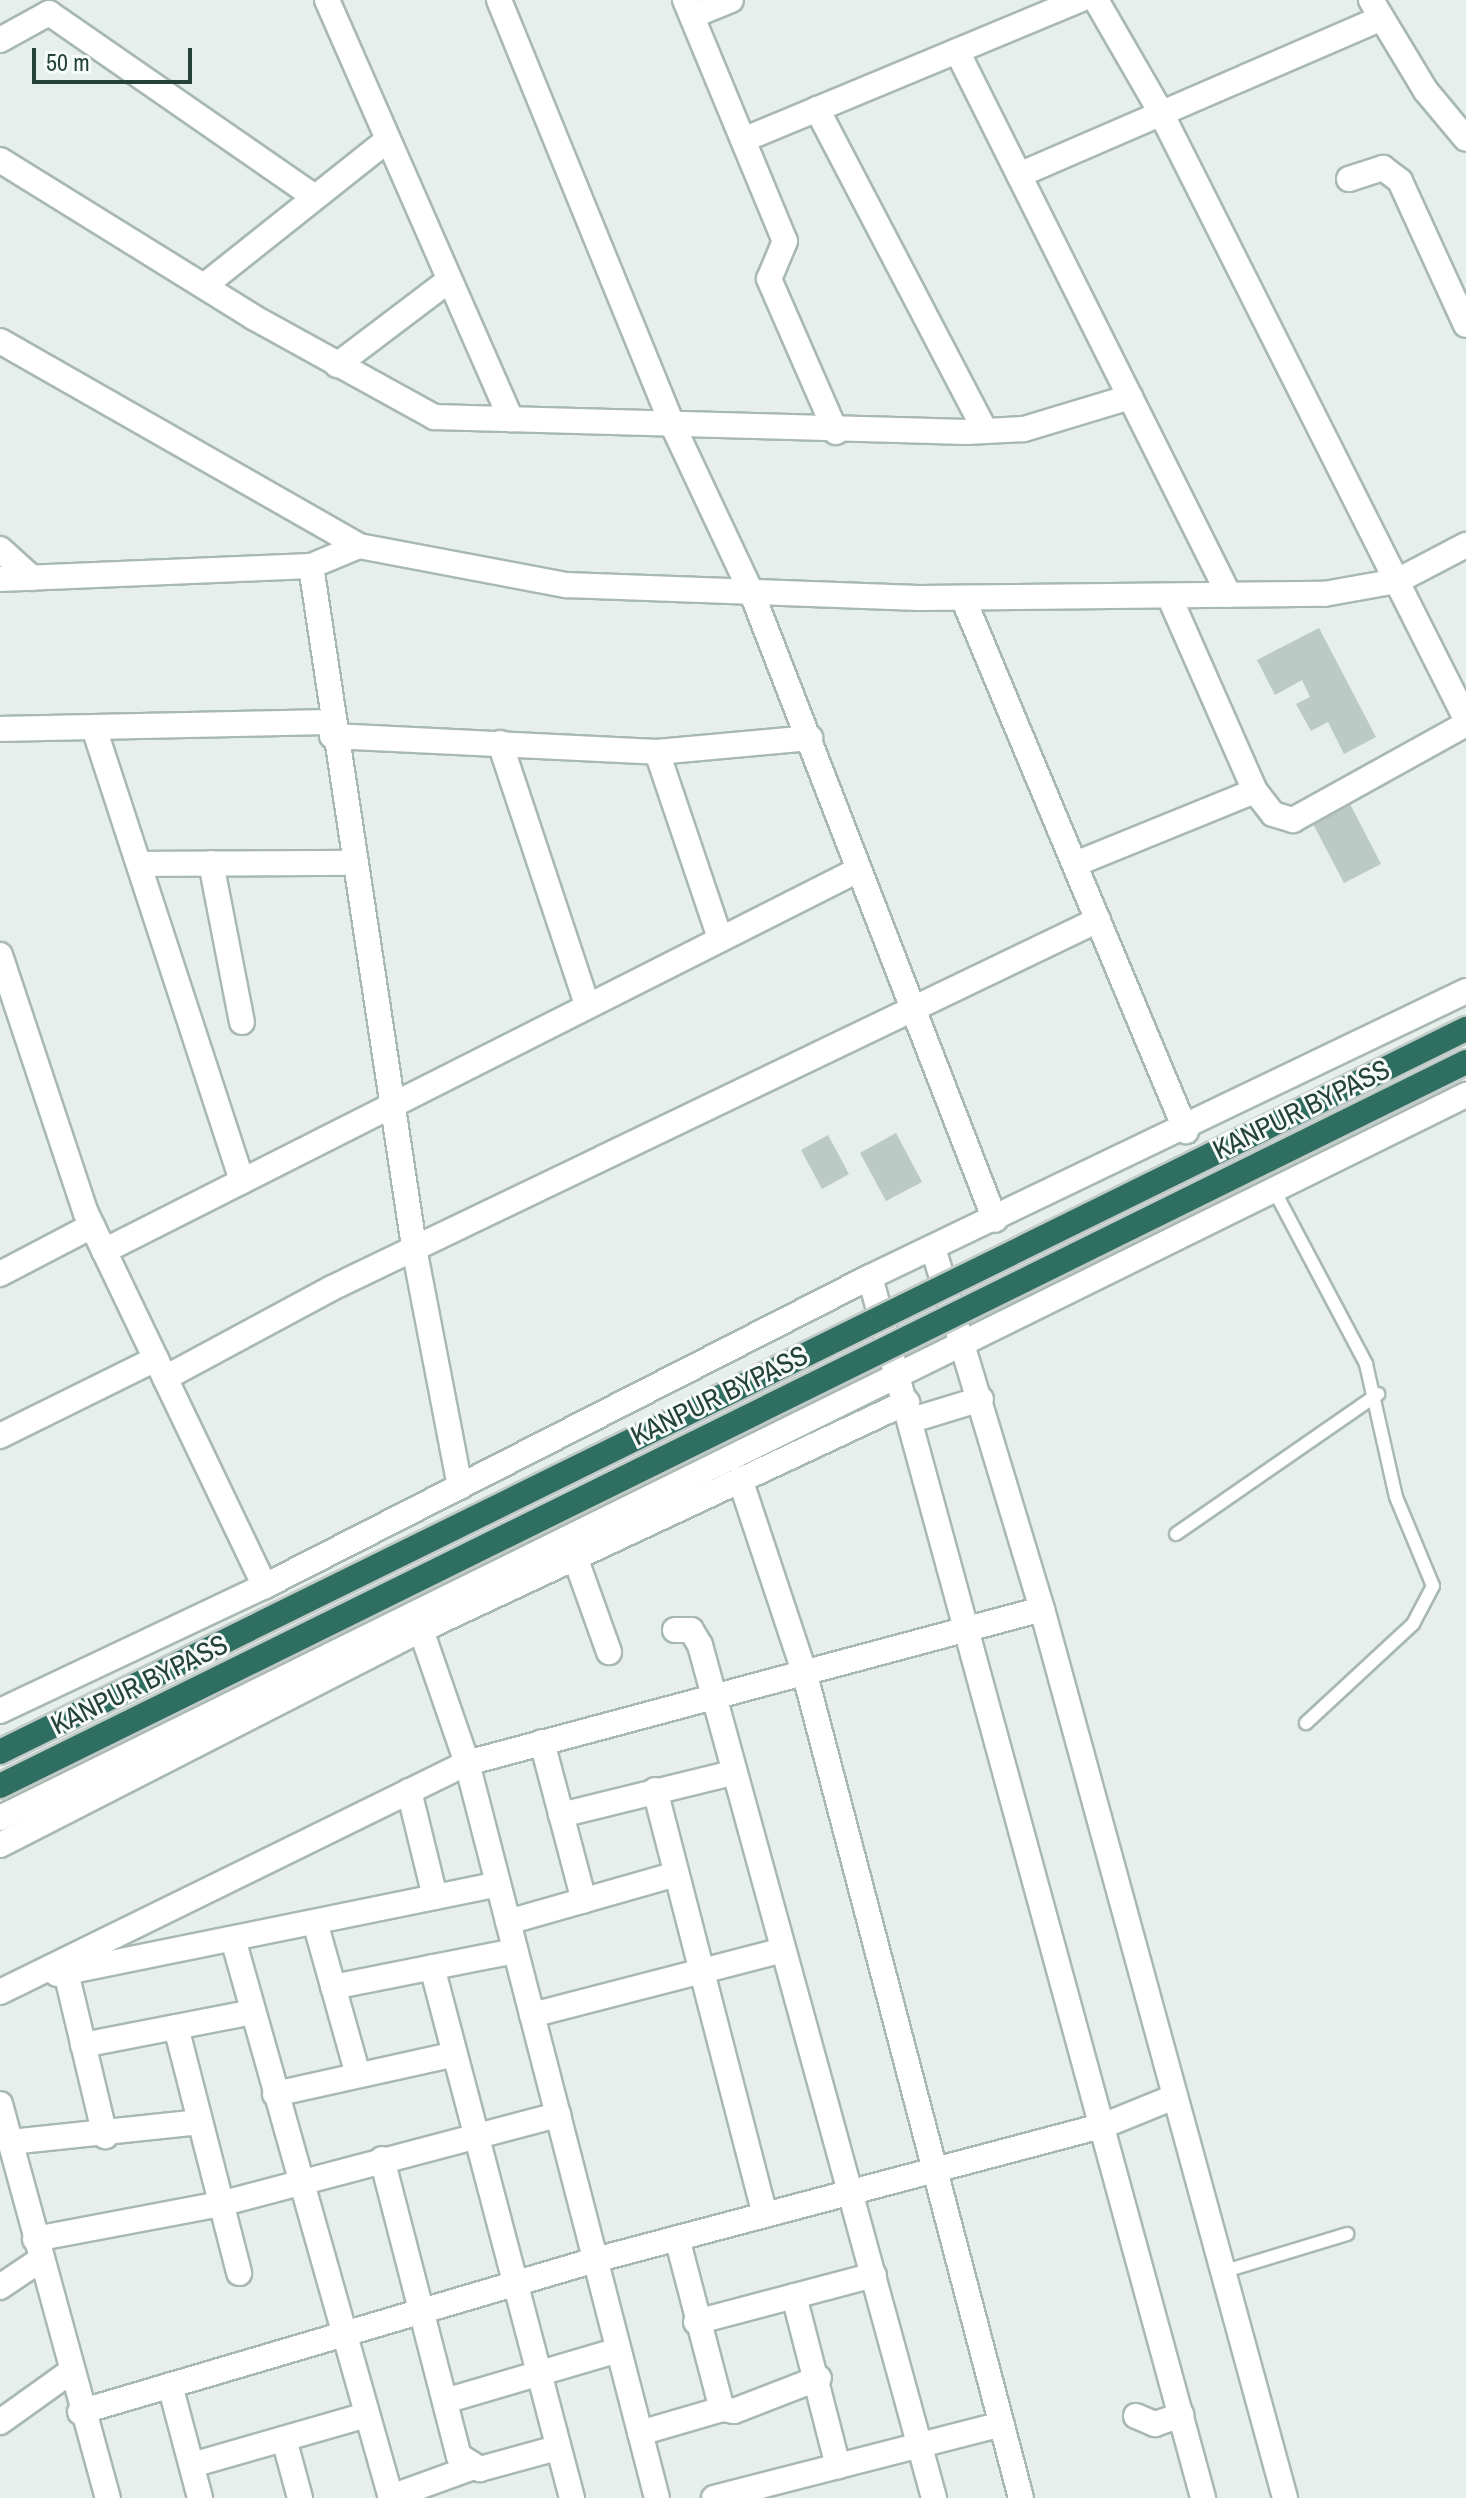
<!DOCTYPE html>
<style>
body{margin:0}
#map{position:relative;width:1466px;height:2498px;overflow:hidden;background:#e6efeb;font-family:"Archivo Narrow",sans-serif}
div>[style]{position:absolute}
.building>*{inset:0;background:#bbcac4}
.roads{filter:drop-shadow(2px 0 #a8b8b2) drop-shadow(-2px 0 #a8b8b2) drop-shadow(0 2px #a8b8b2) drop-shadow(0 -2px #a8b8b2)}
.lane>*{height:12px;margin:-6px;padding:0 6px;transform-origin:6px;border-radius:6px;background:#fff}
.street>*{height:24px;margin:-12px;padding:0 12px;transform-origin:12px;border-radius:12px;background:#fff}
.secondary>*{height:24px;margin:-12px;padding:0 12px;transform-origin:12px;border-radius:12px;background:#fff}
.bridges{filter:drop-shadow(2px 0 #c2cac8) drop-shadow(-2px 0 #c2cac8) drop-shadow(0 2px #c2cac8) drop-shadow(0 -2px #c2cac8)}
.highway-bridge>*{height:24px;margin:-12px;padding:0 12px;transform-origin:12px;border-radius:12px;background:#2f6f62}
span{translate:-50% -50%;white-space:nowrap;text-align:center;line-height:1.15;-webkit-text-stroke:6px #f7fbf9;paint-order:stroke}
.street-label{font-size:28px;color:#24423a}
.scale{position:absolute;left:32px;top:48px;width:160px;height:36px;box-sizing:border-box;border:4px solid #24423a;border-top:0;padding-left:10px;font-size:24px;line-height:28px;white-space:nowrap;color:#24423a;-webkit-text-stroke:6px #f7fbf9;paint-order:stroke}
</style>
<div id="map">
<div class="building">
<i style="clip-path:polygon(1319px 628px,1376px 737px,1344px 754px,1328px 722px,1311px 731px,1296px 704px,1310px 697px,1302px 680px,1275px 695px,1257px 660px)"></i>
<i style="clip-path:polygon(1349px 802px,1381px 864px,1344px 883px,1312px 822px)"></i>
<i style="clip-path:polygon(896px 1133px,922px 1182px,886px 1201px,860px 1153px)"></i>
<i style="clip-path:polygon(828px 1135px,849px 1174px,822px 1189px,801px 1150px)"></i>
</div>
<div class="roads">
<div class="lane">
<i style="left:1274px;top:1190px;width:197px;rotate:62.1deg"></i>
<i style="left:1366px;top:1364px;width:136px;rotate:77.3deg"></i>
<i style="left:1396px;top:1497px;width:96px;rotate:67.4deg"></i>
<i style="left:1433px;top:1586px;width:43px;rotate:117.8deg"></i>
<i style="left:1413px;top:1624px;width:146px;rotate:137.2deg"></i>
<i style="left:1176px;top:1534px;width:246px;rotate:-34.7deg"></i>
<i style="left:1222px;top:2272px;width:131px;rotate:-16.9deg"></i>
</div>
<div class="street">
<i style="left:327px;top:0;width:458px;rotate:66.3deg"></i>
<i style="left:499px;top:0;width:460px;rotate:67.8deg"></i>
<i style="left:673px;top:426px;width:188px;rotate:64.8deg"></i>
<i style="left:753px;top:596px;width:669px;rotate:68.8deg"></i>
<i style="left:685px;top:0;width:261px;rotate:67.5deg"></i>
<i style="left:785px;top:241px;width:41px;rotate:112.8deg"></i>
<i style="left:769px;top:279px;width:167px;rotate:66.4deg"></i>
<i style="left:1096px;top:0;width:126px;rotate:60deg"></i>
<i style="left:1159px;top:109px;width:683px;rotate:63.28deg"></i>
<i style="left:692px;top:16px;width:42px;rotate:-22.3deg"></i>
<i style="left:0;top:40px;width:56px;rotate:-28.9deg"></i>
<i style="left:49px;top:13px;width:323px;rotate:34.7deg"></i>
<i style="left:957px;top:51px;width:608px;rotate:63.43deg"></i>
<i style="left:817px;top:109px;width:363px;rotate:62.4deg"></i>
<i style="left:743px;top:140px;width:365px;rotate:-22.6deg"></i>
<i style="left:0;top:160px;width:298px;rotate:31.8deg"></i>
<i style="left:253px;top:317px;width:207px;rotate:28.9deg"></i>
<i style="left:434px;top:417px;width:533px;rotate:1.61deg"></i>
<i style="left:967px;top:432px;width:57px;rotate:-3deg"></i>
<i style="left:1024px;top:429px;width:111px;rotate:-16.8deg"></i>
<i style="left:1019px;top:175px;width:395px;rotate:-23.4deg"></i>
<i style="left:1349px;top:179px;width:36px;rotate:-18deg"></i>
<i style="left:1383px;top:168px;width:21px;rotate:37deg"></i>
<i style="left:1400px;top:181px;width:158px;rotate:65.4deg"></i>
<i style="left:204px;top:286px;width:233px;rotate:-38.5deg"></i>
<i style="left:337px;top:365px;width:139px;rotate:-37.1deg"></i>
<i style="left:0;top:549px;width:43px;rotate:42.2deg"></i>
<i style="left:311px;top:566px;width:695px;rotate:81.39deg"></i>
<i style="left:415px;top:1253px;width:238px;rotate:79.1deg"></i>
<i style="left:0;top:579px;width:311px;rotate:-2.4deg"></i>
<i style="left:311px;top:566px;width:52px;rotate:-22.6deg"></i>
<i style="left:1169px;top:596px;width:213px;rotate:66.2deg"></i>
<i style="left:1255px;top:791px;width:29px;rotate:52deg"></i>
<i style="left:1273px;top:814px;width:21px;rotate:17deg"></i>
<i style="left:1293px;top:820px;width:198px;rotate:-29deg"></i>
<i style="left:963px;top:598px;width:578px;rotate:67.3deg"></i>
<i style="left:94px;top:728px;width:477px;rotate:71.9deg"></i>
<i style="left:0;top:729px;width:330px;rotate:-1.2deg"></i>
<i style="left:332px;top:736px;width:325px;rotate:2.8deg"></i>
<i style="left:657px;top:752px;width:154px;rotate:-5.2deg"></i>
<i style="left:500px;top:743px;width:276px;rotate:71.6deg"></i>
<i style="left:657px;top:752px;width:196px;rotate:71.3deg"></i>
<i style="left:211px;top:863px;width:162px;rotate:79deg"></i>
<i style="left:142px;top:864px;width:211px;rotate:-0.3deg"></i>
<i style="left:1075px;top:864px;width:194px;rotate:-22.1deg"></i>
<i style="left:0;top:955px;width:272px;rotate:71.6deg"></i>
<i style="left:86px;top:1213px;width:414px;rotate:64.4deg"></i>
<i style="left:104px;top:1251px;width:843px;rotate:-26.81deg"></i>
<i style="left:0;top:1274px;width:104px;rotate:-27.6deg"></i>
<i style="left:165px;top:1378px;width:190px;rotate:-28.3deg"></i>
<i style="left:332px;top:1288px;width:850px;rotate:-25.66deg"></i>
<i style="left:0;top:1436px;width:174px;rotate:-26.3deg"></i>
<i style="left:740px;top:1479px;width:202px;rotate:71.6deg"></i>
<i style="left:804px;top:1671px;width:855px;rotate:75.3deg"></i>
<i style="left:575px;top:1557px;width:101px;rotate:70.3deg"></i>
<i style="left:421px;top:1630px;width:141px;rotate:70.9deg"></i>
<i style="left:467px;top:1763px;width:759px;rotate:75.51deg"></i>
<i style="left:675px;top:1630px;width:16px"></i>
<i style="left:691px;top:1630px;width:17px;rotate:59deg"></i>
<i style="left:700px;top:1645px;width:885px;rotate:74.66deg"></i>
<i style="left:542px;top:1742px;width:164px;rotate:75.2deg"></i>
<i style="left:655px;top:1790px;width:439px;rotate:75.5deg"></i>
<i style="left:409px;top:1791px;width:109px;rotate:76.2deg"></i>
<i style="left:561px;top:1815px;width:176px;rotate:-13.8deg"></i>
<i style="left:0;top:1845px;width:473px;rotate:-27.1deg"></i>
<i style="left:421px;top:1630px;width:537px;rotate:-25.13deg"></i>
<i style="left:315px;top:1922px;width:159px;rotate:74.3deg"></i>
<i style="left:508px;top:1922px;width:175px;rotate:-15.9deg"></i>
<i style="left:233px;top:1939px;width:581px;rotate:74.22deg"></i>
<i style="left:432px;top:1967px;width:549px;rotate:75.23deg"></i>
<i style="left:66px;top:1972px;width:169px;rotate:76.6deg"></i>
<i style="left:57px;top:1974px;width:450px;rotate:-11.5deg"></i>
<i style="left:333px;top:1987px;width:186px;rotate:-11.2deg"></i>
<i style="left:0;top:1992px;width:520px;rotate:-26.12deg"></i>
<i style="left:467px;top:1763px;width:595px;rotate:-14.99deg"></i>
<i style="left:532px;top:2015px;width:259px;rotate:-14.5deg"></i>
<i style="left:176px;top:2027px;width:254px;rotate:75.6deg"></i>
<i style="left:83px;top:2045px;width:173px;rotate:-11deg"></i>
<i style="left:275px;top:2094px;width:180px;rotate:-12.5deg"></i>
<i style="left:0;top:2104px;width:409px;rotate:74.7deg"></i>
<i style="left:10px;top:2142px;width:191px;rotate:-6deg"></i>
<i style="left:382px;top:2159px;width:307px;rotate:75.5deg"></i>
<i style="left:459px;top:2456px;width:25px;rotate:32deg"></i>
<i style="left:480px;top:2469px;width:80px;rotate:-15.3deg"></i>
<i style="left:677px;top:2238px;width:177px;rotate:75.3deg"></i>
<i style="left:722px;top:2409px;width:12px;rotate:9deg"></i>
<i style="left:734px;top:2411px;width:91px;rotate:-21.2deg"></i>
<i style="left:35px;top:2239px;width:188px;rotate:-10.7deg"></i>
<i style="left:220px;top:2204px;width:350px;rotate:-14.8deg"></i>
<i style="left:0;top:2287px;width:48px;rotate:-34deg"></i>
<i style="left:794px;top:2296px;width:176px;rotate:75.5deg"></i>
<i style="left:696px;top:2322px;width:184px;rotate:-14.8deg"></i>
<i style="left:170px;top:2385px;width:117px;rotate:75.1deg"></i>
<i style="left:445px;top:2401px;width:180px;rotate:-16.4deg"></i>
<i style="left:80px;top:2412px;width:537px;rotate:-16.44deg"></i>
<i style="left:595px;top:2260px;width:528px;rotate:-14.83deg"></i>
<i style="left:1105px;top:2125px;width:74px;rotate:-22.1deg"></i>
<i style="left:1136px;top:2416px;width:21px;rotate:23deg"></i>
<i style="left:1155px;top:2424px;width:28px;rotate:-19deg"></i>
<i style="left:0;top:2422px;width:86px;rotate:-35.5deg"></i>
<i style="left:640px;top:2433px;width:85px;rotate:-16.3deg"></i>
<i style="left:284px;top:2439px;width:61px;rotate:74.8deg"></i>
<i style="left:192px;top:2465px;width:181px;rotate:-16deg"></i>
<i style="left:391px;top:2497px;width:85px;rotate:-19.9deg"></i>
<i style="left:714px;top:2498px;width:297px;rotate:-14.4deg"></i>
</div>
<div class="secondary">
<i style="left:1371px;top:0;width:106px;rotate:58.9deg"></i>
<i style="left:1426px;top:91px;width:62px;rotate:50.2deg"></i>
<i style="left:0;top:341px;width:413px;rotate:29.7deg"></i>
<i style="left:359px;top:546px;width:211px;rotate:10.7deg"></i>
<i style="left:566px;top:585px;width:353px;rotate:2.1deg"></i>
<i style="left:919px;top:598px;width:405px;rotate:-0.6deg"></i>
<i style="left:1324px;top:594px;width:74px;rotate:-10.1deg"></i>
<i style="left:1397px;top:581px;width:78px;rotate:-27.6deg"></i>
<i style="left:933px;top:1248px;width:377px;rotate:73.2deg"></i>
<i style="left:1042px;top:1609px;width:922px;rotate:74.71deg"></i>
<i style="left:870px;top:1277px;width:1266px;rotate:74.74deg"></i>
<i style="left:912px;top:1420px;width:72px;rotate:-16.9deg"></i>
<i style="left:0;top:1711px;width:293px;rotate:-25.3deg"></i>
<i style="left:265px;top:1586px;width:679px;rotate:-27.06deg"></i>
<i style="left:870px;top:1277px;width:661px;rotate:-25.63deg"></i>
<i style="left:0;top:1818px;width:1635px;rotate:-26.25deg"></i>
</div>
</div>
<div class="bridges">
<div class="highway-bridge">
<i style="left:0;top:1752px;width:1635px;rotate:-26.25deg"></i>
<i style="left:0;top:1786px;width:1635px;rotate:-26.28deg"></i>
</div>
</div>
<div class="street-label">
<span style="left:1301px;top:1109px;rotate:-26deg">KANPUR BYPASS</span>
<span style="left:719px;top:1395px;rotate:-26deg">KANPUR BYPASS</span>
<span style="left:139px;top:1684px;rotate:-26deg">KANPUR BYPASS</span>
</div>
<div class="scale">50 m</div>
</div>
